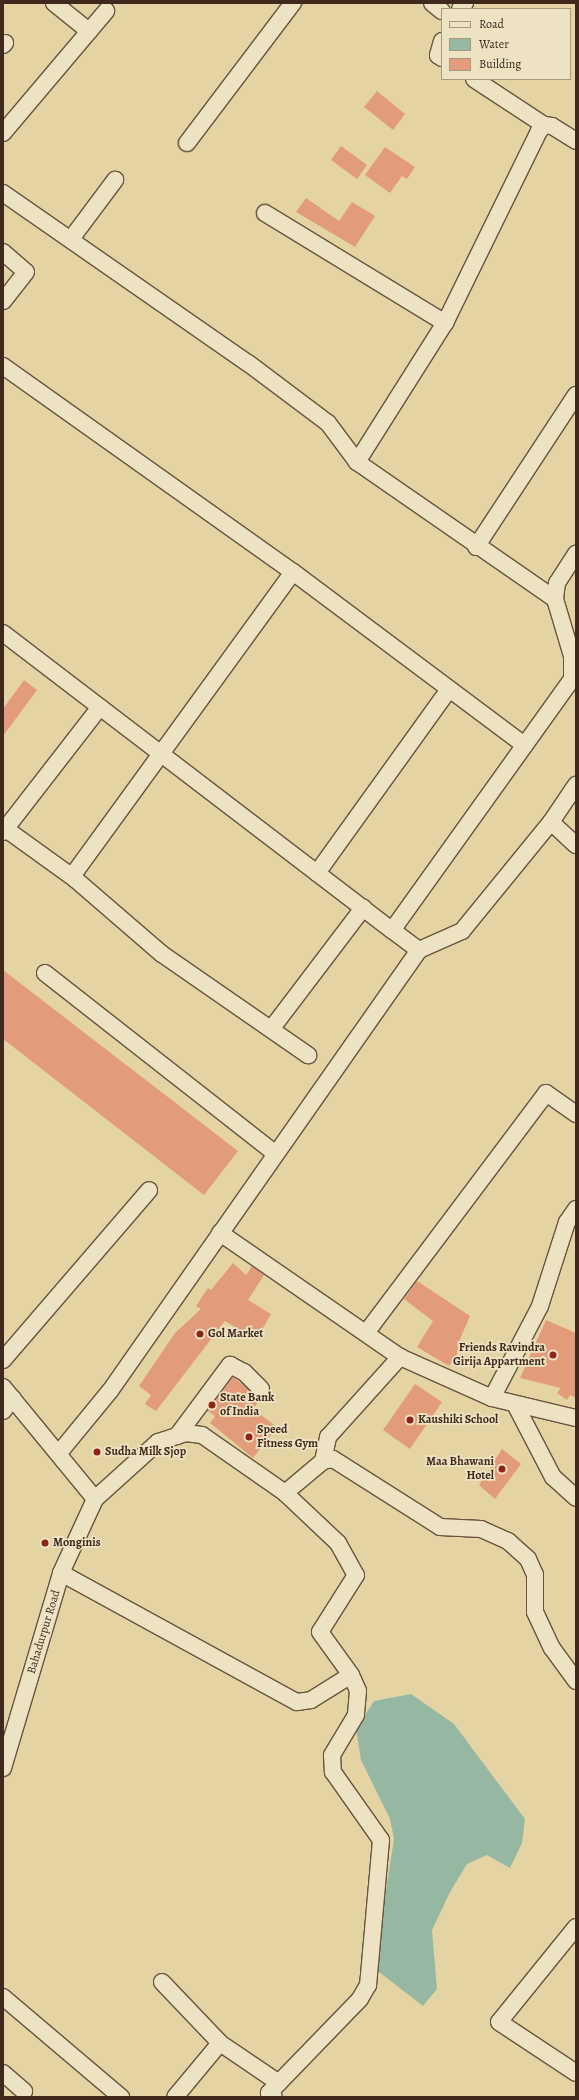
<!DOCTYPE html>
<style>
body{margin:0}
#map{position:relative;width:579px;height:2100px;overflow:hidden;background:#e4d4a3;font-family:Alegreya,serif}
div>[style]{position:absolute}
.water>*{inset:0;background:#96b8a2}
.building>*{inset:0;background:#e39c7b}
.roads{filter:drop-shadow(1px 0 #68533e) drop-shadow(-1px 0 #68533e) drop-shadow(0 1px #68533e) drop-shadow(0 -1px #68533e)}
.minor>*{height:16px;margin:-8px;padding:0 8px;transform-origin:8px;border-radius:8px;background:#ede3c3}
.dots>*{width:11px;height:11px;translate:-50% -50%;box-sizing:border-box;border:2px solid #ede3c3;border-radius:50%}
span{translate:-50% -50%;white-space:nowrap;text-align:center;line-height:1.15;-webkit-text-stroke:3.5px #ede3c3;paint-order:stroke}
.poi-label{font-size:12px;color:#3f281c;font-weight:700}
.left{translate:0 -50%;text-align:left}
.right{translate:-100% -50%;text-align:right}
.street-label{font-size:12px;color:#3f281c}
.frame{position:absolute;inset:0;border:4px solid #3f281c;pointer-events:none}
.legend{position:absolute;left:441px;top:8px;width:130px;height:72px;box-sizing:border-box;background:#ede3c3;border:1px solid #a79880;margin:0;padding:5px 7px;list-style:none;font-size:12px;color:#3f281c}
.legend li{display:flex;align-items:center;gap:8px;height:20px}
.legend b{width:20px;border:1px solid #a79880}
</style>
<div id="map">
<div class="water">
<i style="clip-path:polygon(411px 1694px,454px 1724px,525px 1819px,522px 1843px,510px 1868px,487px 1855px,467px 1864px,450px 1892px,432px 1930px,437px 1989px,423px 2006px,374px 1968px,394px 1839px,390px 1819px,361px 1760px,356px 1729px,374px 1701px)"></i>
</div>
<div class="building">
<i style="clip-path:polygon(377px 91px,405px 114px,393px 130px,364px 107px)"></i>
<i style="clip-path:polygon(341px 146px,367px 165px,357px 179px,331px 160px)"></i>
<i style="clip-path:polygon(385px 147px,415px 167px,407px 179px,402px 176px,390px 193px,365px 175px)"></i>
<i style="clip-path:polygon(306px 198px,339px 221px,352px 202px,375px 216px,355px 247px,296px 212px)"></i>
<i style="clip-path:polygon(24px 680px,37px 690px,3px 736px,3px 709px)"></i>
<i style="clip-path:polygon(3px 970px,238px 1151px,204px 1195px,3px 1039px)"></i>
<i style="clip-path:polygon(233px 1263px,246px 1275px,252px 1266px,264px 1275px,248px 1300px,271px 1314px,256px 1340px,225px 1321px,156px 1411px,145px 1404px,151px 1395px,139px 1386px,175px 1333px,201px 1309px,196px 1306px,208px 1288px,211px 1290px)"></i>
<i style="clip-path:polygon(417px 1281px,470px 1316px,457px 1346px,461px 1348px,449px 1366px,417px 1347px,433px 1321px,404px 1299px)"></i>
<i style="clip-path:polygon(546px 1320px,576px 1333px,576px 1398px,570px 1395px,567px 1400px,557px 1393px,561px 1388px,520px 1378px)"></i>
<i style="clip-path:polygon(233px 1377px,261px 1398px,253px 1409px,277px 1427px,253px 1458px,210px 1423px,215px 1416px,208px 1411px)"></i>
<i style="clip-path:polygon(415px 1384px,442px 1402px,410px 1449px,383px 1430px)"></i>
<i style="clip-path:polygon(502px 1449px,521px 1464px,495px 1499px,479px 1485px)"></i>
</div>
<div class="roads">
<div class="minor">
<i style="left:54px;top:3px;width:45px;rotate:38.7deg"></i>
<i style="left:432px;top:3px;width:13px;rotate:39deg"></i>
<i style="left:460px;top:9px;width:8px;rotate:-50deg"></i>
<i style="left:442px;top:41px;width:15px;rotate:106deg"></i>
<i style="left:438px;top:55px;width:5px;rotate:37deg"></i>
<i style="left:3px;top:45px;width:3px;rotate:-45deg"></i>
<i style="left:474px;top:79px;width:84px;rotate:33.3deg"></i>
<i style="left:3px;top:133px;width:160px;rotate:-49.8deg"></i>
<i style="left:187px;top:143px;width:176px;rotate:-52.9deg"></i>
<i style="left:3px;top:193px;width:298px;rotate:34.8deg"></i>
<i style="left:248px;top:363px;width:100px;rotate:36.9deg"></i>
<i style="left:328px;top:423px;width:49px;rotate:53.4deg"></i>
<i style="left:357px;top:462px;width:241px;rotate:34.7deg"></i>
<i style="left:555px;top:599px;width:59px;rotate:73.4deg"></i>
<i style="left:572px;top:656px;width:23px;rotate:90deg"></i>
<i style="left:572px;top:679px;width:309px;rotate:125.6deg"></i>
<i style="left:392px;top:930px;width:34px;rotate:37deg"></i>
<i style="left:265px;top:213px;width:211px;rotate:31.4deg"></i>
<i style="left:71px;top:239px;width:74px;rotate:-53.3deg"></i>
<i style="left:3px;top:252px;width:30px;rotate:41deg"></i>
<i style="left:26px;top:272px;width:37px;rotate:128deg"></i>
<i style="left:3px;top:366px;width:356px;rotate:35.4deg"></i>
<i style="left:293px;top:572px;width:372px;rotate:126deg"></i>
<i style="left:74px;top:873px;width:6px;rotate:81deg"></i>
<i style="left:75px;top:879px;width:115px;rotate:40.8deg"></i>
<i style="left:162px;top:954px;width:178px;rotate:34.7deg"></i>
<i style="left:357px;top:462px;width:165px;rotate:-57.7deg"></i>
<i style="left:445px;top:323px;width:214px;rotate:-63.9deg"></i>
<i style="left:539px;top:131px;width:8px;rotate:-50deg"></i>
<i style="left:544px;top:125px;width:8px;rotate:7deg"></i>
<i style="left:552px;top:126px;width:28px;rotate:32deg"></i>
<i style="left:476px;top:547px;width:182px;rotate:-56.7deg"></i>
<i style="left:293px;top:572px;width:289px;rotate:36.8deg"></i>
<i style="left:555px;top:599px;width:16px;rotate:-83deg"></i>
<i style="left:557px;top:583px;width:35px;rotate:-57deg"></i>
<i style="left:3px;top:633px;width:489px;rotate:37.4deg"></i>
<i style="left:551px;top:822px;width:45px;rotate:-56deg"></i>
<i style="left:3px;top:827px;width:89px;rotate:35.8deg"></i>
<i style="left:3px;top:832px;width:158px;rotate:-52.2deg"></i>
<i style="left:317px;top:873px;width:226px;rotate:-54.3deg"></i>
<i style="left:45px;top:973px;width:293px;rotate:38.1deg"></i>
<i style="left:272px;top:1028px;width:151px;rotate:-52.8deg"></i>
<i style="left:220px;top:1233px;width:219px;rotate:34.6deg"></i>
<i style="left:400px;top:1357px;width:101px;rotate:24deg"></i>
<i style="left:492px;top:1398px;width:86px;rotate:13.4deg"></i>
<i style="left:366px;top:1333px;width:300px;rotate:-53.1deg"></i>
<i style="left:546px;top:1093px;width:37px;rotate:35deg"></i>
<i style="left:3px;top:1360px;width:224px;rotate:-49.3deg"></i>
<i style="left:3px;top:1387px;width:145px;rotate:50.6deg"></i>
<i style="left:492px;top:1398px;width:104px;rotate:-62.4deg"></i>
<i style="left:540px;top:1306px;width:88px;rotate:-72.2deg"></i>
<i style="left:567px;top:1222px;width:16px;rotate:-55deg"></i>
<i style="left:516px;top:1406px;width:80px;rotate:62.5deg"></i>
<i style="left:553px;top:1477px;width:31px;rotate:42deg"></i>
<i style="left:3px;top:1411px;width:16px;rotate:-52deg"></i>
<i style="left:177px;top:1436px;width:89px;rotate:-53.3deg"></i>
<i style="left:230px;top:1365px;width:16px;rotate:27deg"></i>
<i style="left:244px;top:1372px;width:24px;rotate:45deg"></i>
<i style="left:59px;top:1453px;width:80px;rotate:-50.6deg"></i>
<i style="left:110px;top:1391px;width:538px;rotate:-54.98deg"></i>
<i style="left:419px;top:950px;width:47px;rotate:-23.8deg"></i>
<i style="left:462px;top:931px;width:141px;rotate:-50.8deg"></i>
<i style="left:551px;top:822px;width:34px;rotate:43deg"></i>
<i style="left:323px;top:1461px;width:25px;rotate:-78deg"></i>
<i style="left:328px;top:1437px;width:108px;rotate:-48deg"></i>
<i style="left:285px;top:1493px;width:50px;rotate:-40.1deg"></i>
<i style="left:323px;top:1461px;width:10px;rotate:-11deg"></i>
<i style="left:333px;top:1459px;width:127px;rotate:32.4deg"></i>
<i style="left:440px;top:1527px;width:41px;rotate:2.8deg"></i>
<i style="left:481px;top:1529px;width:30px;rotate:24deg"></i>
<i style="left:508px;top:1541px;width:27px;rotate:42deg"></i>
<i style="left:528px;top:1559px;width:17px;rotate:66deg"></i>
<i style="left:535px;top:1575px;width:37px;rotate:90deg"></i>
<i style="left:535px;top:1612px;width:40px;rotate:65deg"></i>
<i style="left:552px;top:1648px;width:41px;rotate:54deg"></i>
<i style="left:61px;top:1573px;width:269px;rotate:28.7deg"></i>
<i style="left:297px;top:1702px;width:14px;rotate:-8deg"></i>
<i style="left:311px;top:1700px;width:47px;rotate:-32deg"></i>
<i style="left:3px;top:1768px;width:203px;rotate:-73.4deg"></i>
<i style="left:61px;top:1573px;width:81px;rotate:-65.3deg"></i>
<i style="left:95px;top:1499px;width:85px;rotate:-42.1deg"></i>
<i style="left:158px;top:1442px;width:29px;rotate:-18deg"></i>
<i style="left:186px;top:1433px;width:16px;rotate:7deg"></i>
<i style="left:202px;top:1435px;width:101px;rotate:34.9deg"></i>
<i style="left:285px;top:1493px;width:73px;rotate:43.3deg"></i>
<i style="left:338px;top:1543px;width:37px;rotate:61deg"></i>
<i style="left:356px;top:1575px;width:67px;rotate:122.3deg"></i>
<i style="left:320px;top:1632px;width:53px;rotate:54.2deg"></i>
<i style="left:351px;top:1675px;width:17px;rotate:66deg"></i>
<i style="left:358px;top:1691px;width:24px;rotate:95deg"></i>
<i style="left:356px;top:1715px;width:47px;rotate:121deg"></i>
<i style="left:332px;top:1755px;width:17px;rotate:87deg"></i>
<i style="left:333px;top:1772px;width:83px;rotate:54.8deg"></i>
<i style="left:381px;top:1840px;width:146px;rotate:95.1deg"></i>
<i style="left:368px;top:1985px;width:16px;rotate:120deg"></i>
<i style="left:360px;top:1999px;width:131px;rotate:134.1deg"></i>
<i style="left:269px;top:2093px;width:6px;rotate:39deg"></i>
<i style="left:576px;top:1927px;width:122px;rotate:129deg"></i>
<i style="left:499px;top:2022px;width:92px;rotate:33.5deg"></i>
<i style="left:162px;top:1982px;width:84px;rotate:46.4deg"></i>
<i style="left:220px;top:2043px;width:70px;rotate:129.8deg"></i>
<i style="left:3px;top:1997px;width:155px;rotate:40.3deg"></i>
<i style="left:220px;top:2043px;width:71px;rotate:34.1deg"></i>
<i style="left:3px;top:2073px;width:28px;rotate:41deg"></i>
</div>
</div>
<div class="dots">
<i style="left:200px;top:1334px;background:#8f2418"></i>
<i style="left:553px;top:1355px;background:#8f2418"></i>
<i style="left:212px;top:1405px;background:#8f2418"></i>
<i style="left:410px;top:1420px;background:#8f2418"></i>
<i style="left:249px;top:1437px;background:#8f2418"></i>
<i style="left:97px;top:1452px;background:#8f2418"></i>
<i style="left:502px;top:1469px;background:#8f2418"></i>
<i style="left:45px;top:1543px;background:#8f2418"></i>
</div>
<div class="poi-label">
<span class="left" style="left:208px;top:1334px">Gol Market</span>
<span class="right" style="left:545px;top:1355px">Friends Ravindra<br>Girija Appartment</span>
<span class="left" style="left:220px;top:1405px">State Bank<br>of India</span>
<span class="left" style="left:418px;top:1420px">Kaushiki School</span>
<span class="left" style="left:257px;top:1437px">Speed<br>Fitness Gym</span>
<span class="left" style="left:105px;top:1452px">Sudha Milk Sjop</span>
<span class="right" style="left:494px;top:1469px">Maa Bhawani<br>Hotel</span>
<span class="left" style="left:53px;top:1543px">Monginis</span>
</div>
<div class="street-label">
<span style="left:44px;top:1632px;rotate:-73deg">Bahadurpur Road</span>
</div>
<div class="frame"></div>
<ul class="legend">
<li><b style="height:5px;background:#ede3c3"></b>Road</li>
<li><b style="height:11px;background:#96b8a2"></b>Water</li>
<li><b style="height:11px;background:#e39c7b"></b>Building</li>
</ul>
</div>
